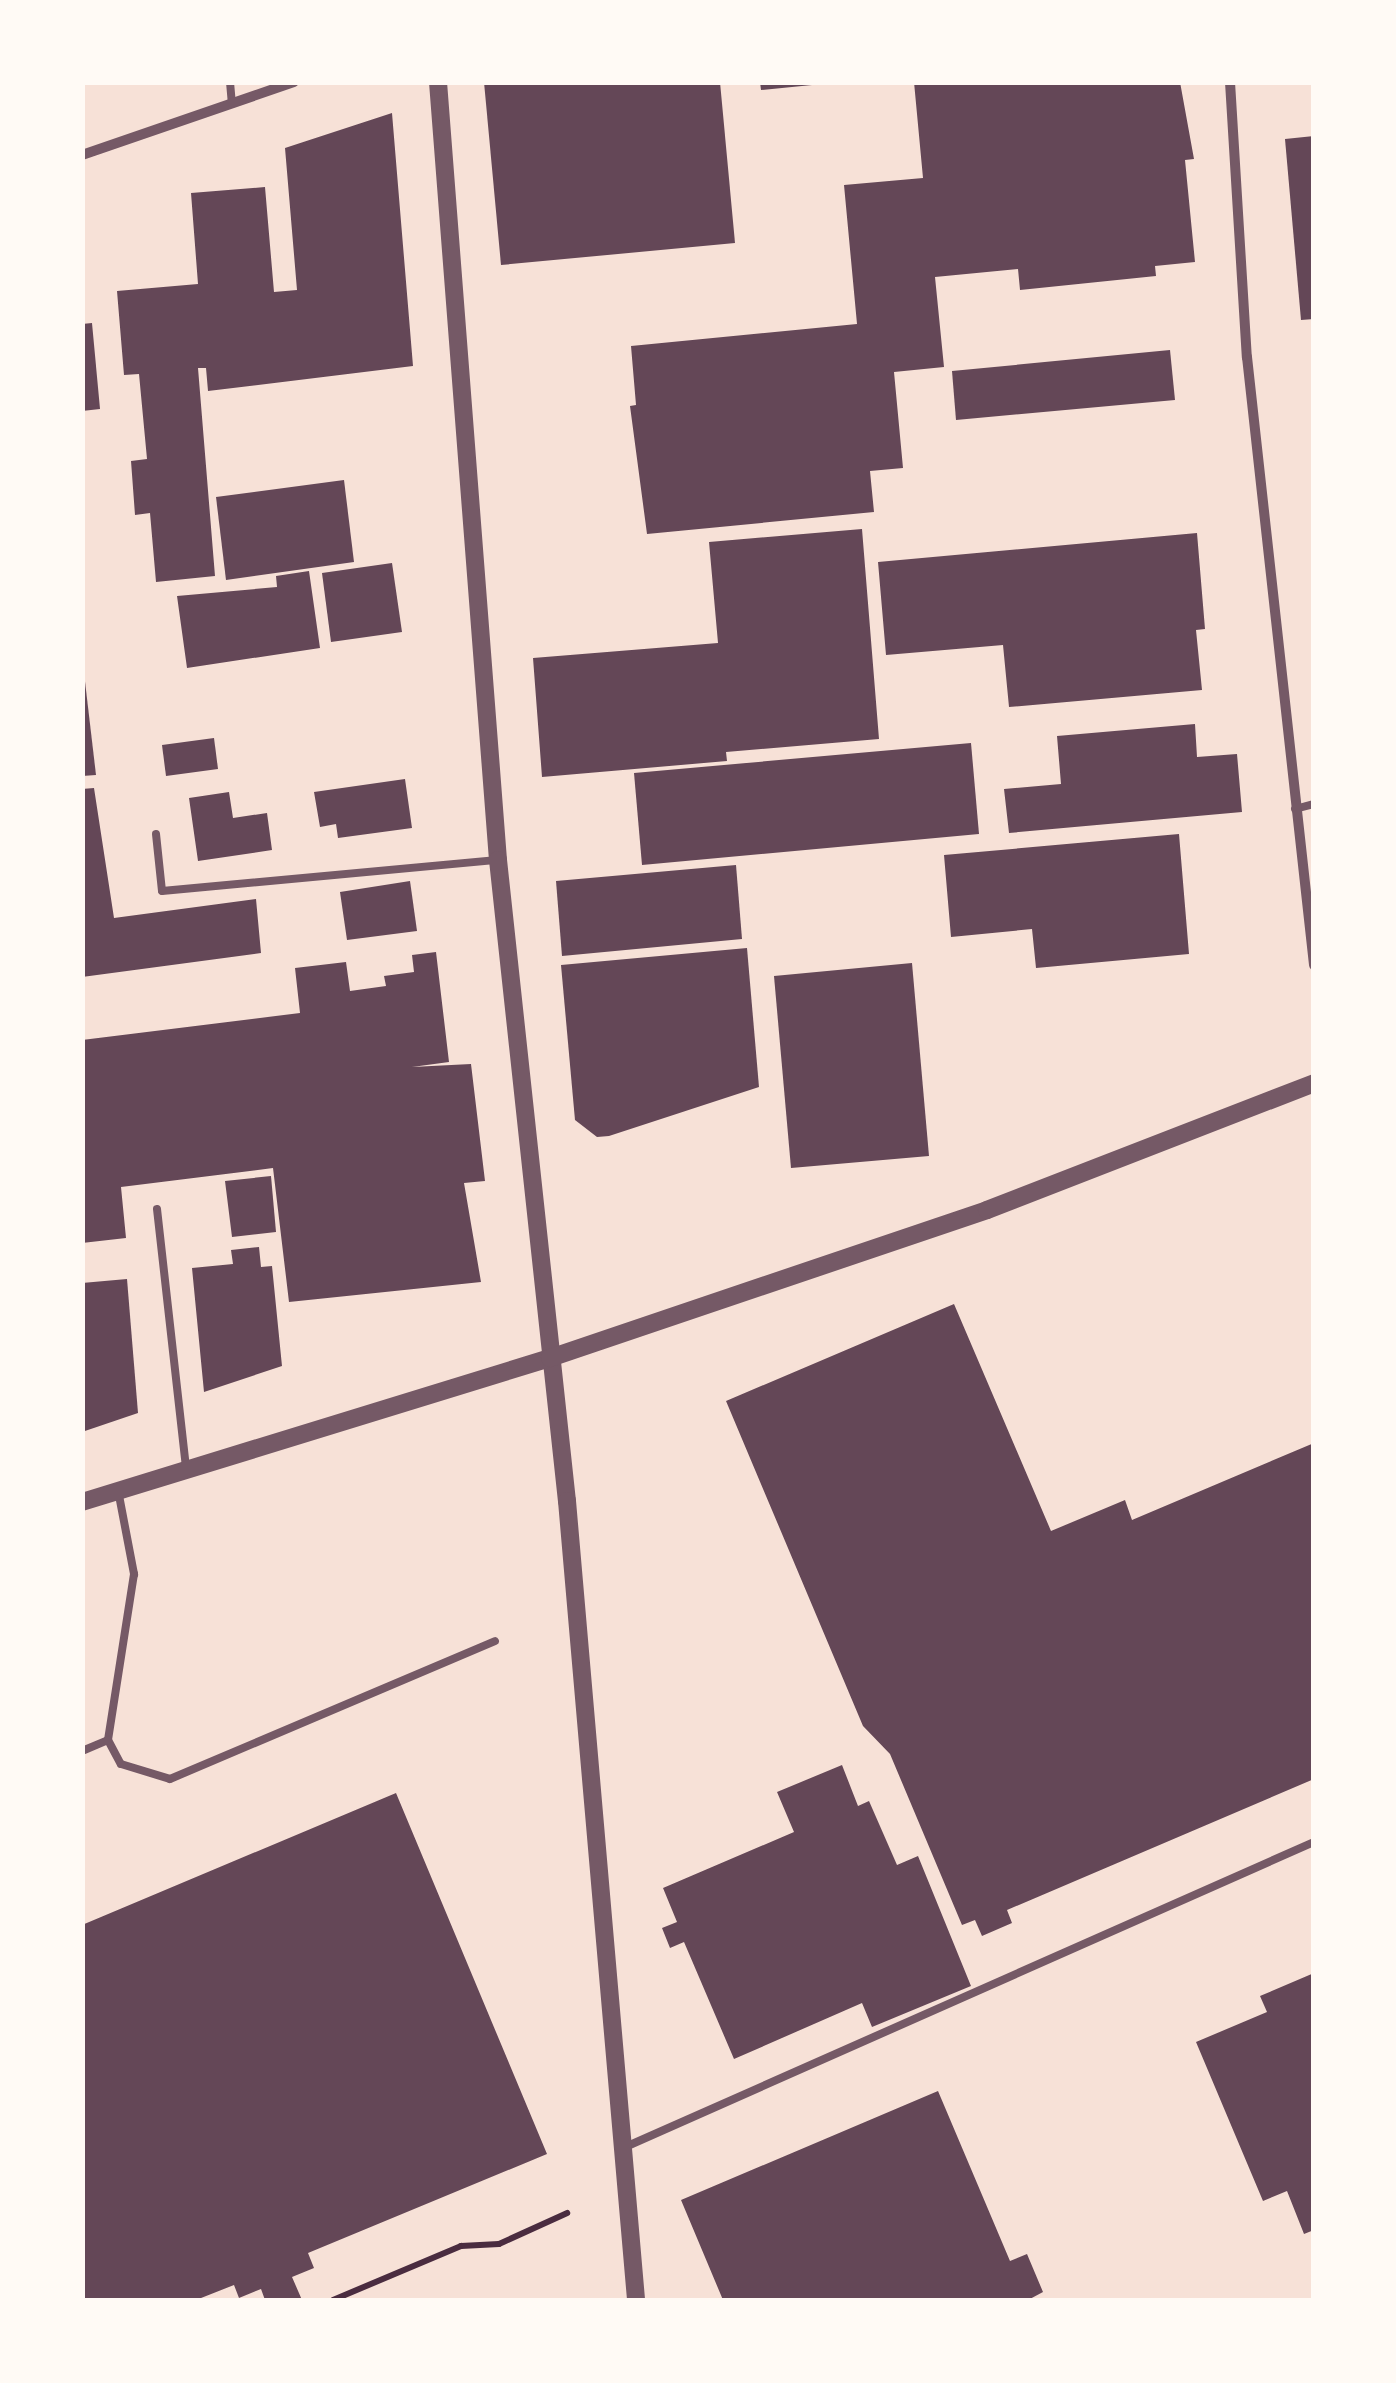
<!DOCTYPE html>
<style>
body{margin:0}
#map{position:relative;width:1396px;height:2383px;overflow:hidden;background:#f7e1d7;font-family:Commissioner,sans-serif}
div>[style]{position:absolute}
.building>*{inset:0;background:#644757}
.path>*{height:6px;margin:-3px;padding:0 3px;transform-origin:3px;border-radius:3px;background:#4a2c40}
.service>*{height:8px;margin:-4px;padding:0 4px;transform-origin:4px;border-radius:4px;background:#755966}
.minor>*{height:10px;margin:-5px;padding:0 5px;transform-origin:5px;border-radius:5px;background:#755966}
.tertiary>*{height:18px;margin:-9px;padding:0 9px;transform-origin:9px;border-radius:9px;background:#755966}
span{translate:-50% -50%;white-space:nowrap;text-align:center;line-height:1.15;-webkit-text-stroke:8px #fffaf5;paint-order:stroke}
.frame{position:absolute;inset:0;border:85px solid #fffaf5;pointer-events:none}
</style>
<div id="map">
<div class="building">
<i style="clip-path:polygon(484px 82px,720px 82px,735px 243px,501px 265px)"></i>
<i style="clip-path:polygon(760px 82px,811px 82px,812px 85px,761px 90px)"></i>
<i style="clip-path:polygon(914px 82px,1180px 82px,1194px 159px,1185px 160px,1195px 262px,1155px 266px,1156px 276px,1020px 290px,1018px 269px,935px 277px,944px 367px,894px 372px,903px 468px,870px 471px,874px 512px,647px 534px,630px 406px,636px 405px,631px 346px,857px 324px,844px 185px,923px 178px)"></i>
<i style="clip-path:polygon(392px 113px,413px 366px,208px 391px,206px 368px,198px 368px,215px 576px,156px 582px,150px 513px,135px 515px,131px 461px,147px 459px,139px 374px,124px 375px,117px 291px,198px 284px,191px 193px,265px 187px,274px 292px,297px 290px,285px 148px)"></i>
<i style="clip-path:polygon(1314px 136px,1314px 319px,1301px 320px,1285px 139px)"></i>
<i style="clip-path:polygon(92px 323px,100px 409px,82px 411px,82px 324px)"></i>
<i style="clip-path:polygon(1170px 350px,1175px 400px,956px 420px,952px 371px)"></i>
<i style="clip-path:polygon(344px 480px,354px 562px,226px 580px,216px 497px)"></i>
<i style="clip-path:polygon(862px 529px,879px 739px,726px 752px,727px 761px,542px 777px,533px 658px,718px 643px,709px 542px)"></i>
<i style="clip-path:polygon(1197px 533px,1205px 629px,1196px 630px,1202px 690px,1009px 707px,1003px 645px,886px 655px,878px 562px)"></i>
<i style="clip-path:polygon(392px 563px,402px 632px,331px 642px,322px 573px)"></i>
<i style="clip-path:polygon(309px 571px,320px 648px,187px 668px,177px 596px,277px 587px,276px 576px)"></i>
<i style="clip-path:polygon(82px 656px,96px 775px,82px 776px)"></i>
<i style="clip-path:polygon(1195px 724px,1197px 757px,1237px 754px,1242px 812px,1009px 833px,1004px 789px,1061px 784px,1057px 736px)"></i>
<i style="clip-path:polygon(214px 738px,218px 769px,166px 776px,162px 745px)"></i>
<i style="clip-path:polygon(971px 743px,979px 834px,642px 865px,634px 773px)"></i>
<i style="clip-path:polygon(405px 779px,412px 828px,338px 838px,336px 824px,320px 827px,314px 792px)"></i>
<i style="clip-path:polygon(94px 788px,114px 918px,256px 899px,261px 953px,82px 977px,82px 789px)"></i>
<i style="clip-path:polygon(229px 792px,233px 818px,267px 813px,272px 850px,198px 861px,189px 798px)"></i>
<i style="clip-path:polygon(1179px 834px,1189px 954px,1036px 968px,1032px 929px,951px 937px,944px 855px)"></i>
<i style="clip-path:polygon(736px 865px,742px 939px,562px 956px,556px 881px)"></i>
<i style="clip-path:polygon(410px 881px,417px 931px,347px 940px,340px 892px)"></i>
<i style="clip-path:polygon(747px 948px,759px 1087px,609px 1136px,597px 1137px,575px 1120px,561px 965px)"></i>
<i style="clip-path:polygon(436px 952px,449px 1062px,412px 1067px,471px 1064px,485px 1181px,464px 1183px,481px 1282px,289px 1302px,273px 1168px,121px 1187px,126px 1238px,82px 1243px,82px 1040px,300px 1013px,295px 968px,346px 962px,350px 991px,386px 986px,384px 976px,414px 972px,412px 955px)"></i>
<i style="clip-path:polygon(912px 963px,929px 1156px,791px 1168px,774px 976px)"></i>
<i style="clip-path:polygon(271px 1176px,276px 1232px,232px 1237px,225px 1181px)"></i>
<i style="clip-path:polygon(259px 1247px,261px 1267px,272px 1266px,282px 1366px,204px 1392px,192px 1268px,233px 1264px,231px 1250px)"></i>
<i style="clip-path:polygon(127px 1279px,138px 1413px,82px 1432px,82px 1283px)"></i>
<i style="clip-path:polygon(954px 1304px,1051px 1531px,1125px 1500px,1132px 1520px,1314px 1443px,1314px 1779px,1007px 1910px,1012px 1923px,982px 1936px,975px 1920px,962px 1925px,890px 1754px,863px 1726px,726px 1401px)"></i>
<i style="clip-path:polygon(842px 1765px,858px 1806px,869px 1801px,897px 1865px,918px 1856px,971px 1986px,872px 2027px,862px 2003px,734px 2059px,684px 1942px,670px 1948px,662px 1928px,677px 1922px,663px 1888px,794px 1832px,777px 1792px)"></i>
<i style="clip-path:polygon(396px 1793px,547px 2154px,308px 2253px,314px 2268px,292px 2277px,302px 2300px,265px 2300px,261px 2289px,239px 2298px,234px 2285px,196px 2300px,82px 2300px,82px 1925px)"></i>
<i style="clip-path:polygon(1314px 1973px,1314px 2230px,1304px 2234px,1287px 2191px,1263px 2201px,1196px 2042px,1267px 2012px,1260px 1996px)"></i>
<i style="clip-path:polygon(938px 2091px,1010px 2261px,1027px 2254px,1043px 2292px,1028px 2300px,723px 2300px,681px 2200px)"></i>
</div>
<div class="path">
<i style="left:333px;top:2300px;width:139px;rotate:-22.9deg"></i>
<i style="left:461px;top:2246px;width:38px;rotate:-3deg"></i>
<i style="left:499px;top:2244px;width:75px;rotate:-24.5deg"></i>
</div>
<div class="service">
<i style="left:230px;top:82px;width:22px;rotate:85deg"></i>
<i style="left:1295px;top:809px;width:20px;rotate:-15deg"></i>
<i style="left:156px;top:834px;width:57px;rotate:84deg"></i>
<i style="left:162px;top:891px;width:337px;rotate:-5.3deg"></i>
<i style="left:157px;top:1209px;width:261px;rotate:83.6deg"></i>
<i style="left:118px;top:1490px;width:86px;rotate:79.2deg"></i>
<i style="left:134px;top:1574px;width:168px;rotate:98.9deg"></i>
<i style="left:108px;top:1740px;width:27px;rotate:62deg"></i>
<i style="left:121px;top:1764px;width:51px;rotate:17deg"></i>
<i style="left:170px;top:1779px;width:353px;rotate:-23deg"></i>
<i style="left:82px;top:1751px;width:28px;rotate:-23deg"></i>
<i style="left:623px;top:2148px;width:756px;rotate:-23.89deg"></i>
</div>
<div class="minor">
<i style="left:1230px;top:82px;width:276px;rotate:86.5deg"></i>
<i style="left:1247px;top:357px;width:612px;rotate:83.71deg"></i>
<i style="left:82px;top:155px;width:224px;rotate:-19deg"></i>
</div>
<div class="tertiary">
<i style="left:438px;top:82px;width:780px;rotate:85.59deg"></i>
<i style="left:498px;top:860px;width:645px;rotate:83.86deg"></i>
<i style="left:567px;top:1501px;width:802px;rotate:85.06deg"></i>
<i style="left:82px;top:1502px;width:490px;rotate:-17.1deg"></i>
<i style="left:550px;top:1358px;width:461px;rotate:-18.7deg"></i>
<i style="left:987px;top:1210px;width:351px;rotate:-21.2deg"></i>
</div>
<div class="frame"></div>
</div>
